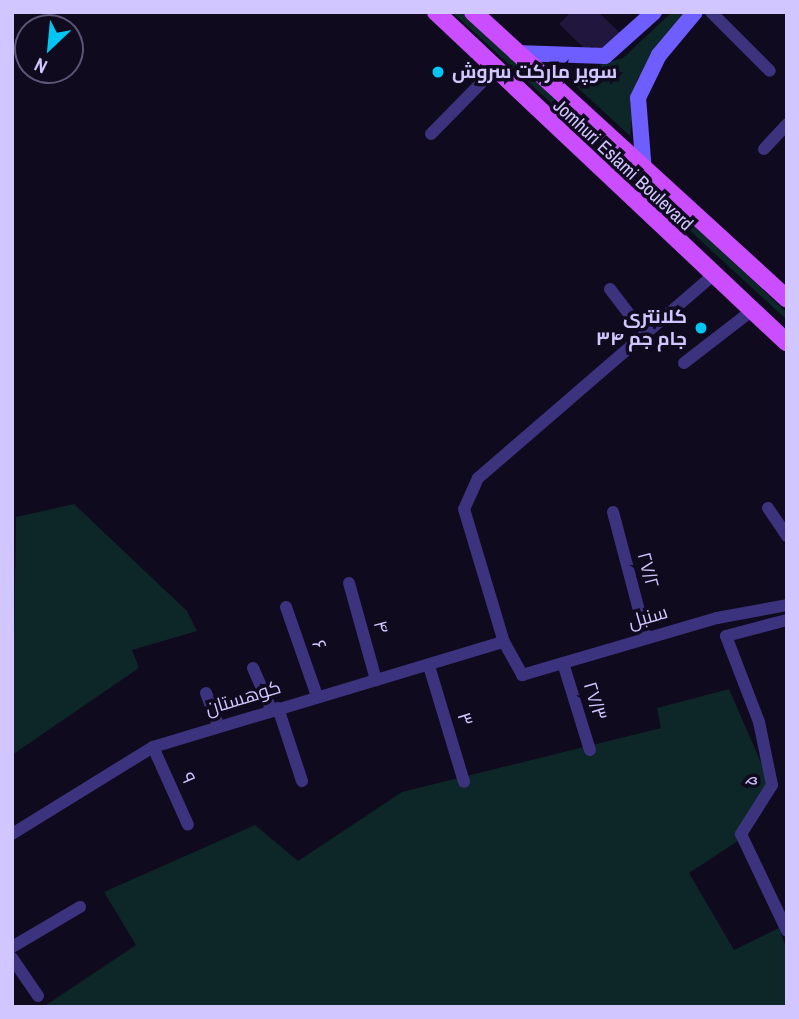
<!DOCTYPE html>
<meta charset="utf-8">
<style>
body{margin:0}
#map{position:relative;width:799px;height:1019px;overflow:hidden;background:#0f0a1d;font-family:"Archivo Narrow",Cairo,sans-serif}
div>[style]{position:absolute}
.green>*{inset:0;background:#0d2627}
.building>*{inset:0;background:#21163e}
.minor>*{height:12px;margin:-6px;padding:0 6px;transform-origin:6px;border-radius:6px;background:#3c337e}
.secondary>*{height:16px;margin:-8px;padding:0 8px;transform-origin:8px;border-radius:8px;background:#6e5dff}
.primary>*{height:18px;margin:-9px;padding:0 9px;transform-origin:9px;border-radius:9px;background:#ca4dff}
.dots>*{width:19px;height:19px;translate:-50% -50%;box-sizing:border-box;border:4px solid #0f0a1d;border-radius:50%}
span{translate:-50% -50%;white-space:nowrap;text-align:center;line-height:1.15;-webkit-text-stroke:7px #0f0a1d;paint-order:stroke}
.poi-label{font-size:19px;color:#d1c6ff;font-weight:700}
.left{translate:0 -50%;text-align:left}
.right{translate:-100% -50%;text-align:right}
.street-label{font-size:19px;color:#d1c6ff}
.frame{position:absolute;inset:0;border:14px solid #d1c6ff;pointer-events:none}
.north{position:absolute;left:14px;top:14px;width:70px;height:70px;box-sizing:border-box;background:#0f0a1d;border:2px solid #5d5577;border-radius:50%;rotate:206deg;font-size:19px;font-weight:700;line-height:28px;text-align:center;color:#d1c6ff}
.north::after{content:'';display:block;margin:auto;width:24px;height:32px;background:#00c6f1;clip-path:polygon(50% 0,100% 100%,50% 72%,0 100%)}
</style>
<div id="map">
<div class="green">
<i style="clip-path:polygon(452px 12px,462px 12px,742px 270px,787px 313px,787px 320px)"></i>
<i style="clip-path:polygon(672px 12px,688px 12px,637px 80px,630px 136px,564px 75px,623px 58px)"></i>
<i style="clip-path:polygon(74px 504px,187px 611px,197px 631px,132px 650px,139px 668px,12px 755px,16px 517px)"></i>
<i style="clip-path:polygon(729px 689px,766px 774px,765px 799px,744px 837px,689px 873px,734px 950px,779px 928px,787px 950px,787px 1007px,43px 1007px,136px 945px,104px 892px,255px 825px,298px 861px,402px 792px,661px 728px,657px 708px)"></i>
</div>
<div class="building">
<i style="clip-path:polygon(571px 12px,598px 12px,620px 33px,600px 54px,592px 46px,587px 51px,559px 24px)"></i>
</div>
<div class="minor">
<i style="left:711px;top:12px;width:83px;rotate:45deg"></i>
<i style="left:431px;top:134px;width:88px;rotate:-45.5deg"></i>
<i style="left:764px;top:149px;width:34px;rotate:-47deg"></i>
<i style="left:711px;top:277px;width:308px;rotate:139.2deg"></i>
<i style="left:478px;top:478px;width:34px;rotate:114deg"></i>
<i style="left:464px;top:509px;width:139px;rotate:73.3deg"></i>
<i style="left:504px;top:642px;width:38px;rotate:61deg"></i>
<i style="left:522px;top:675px;width:203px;rotate:-16.3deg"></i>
<i style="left:717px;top:618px;width:71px;rotate:-10.5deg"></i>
<i style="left:610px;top:289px;width:58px;rotate:52.7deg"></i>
<i style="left:684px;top:363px;width:83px;rotate:-37.7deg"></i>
<i style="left:768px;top:508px;width:34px;rotate:56deg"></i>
<i style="left:613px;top:512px;width:129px;rotate:75.2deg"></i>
<i style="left:349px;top:583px;width:101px;rotate:74.4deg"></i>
<i style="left:286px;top:607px;width:94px;rotate:70.8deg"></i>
<i style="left:787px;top:620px;width:63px;rotate:165.3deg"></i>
<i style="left:726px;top:636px;width:92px;rotate:69deg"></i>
<i style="left:759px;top:722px;width:64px;rotate:78.3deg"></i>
<i style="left:772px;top:785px;width:58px;rotate:122.3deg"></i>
<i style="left:741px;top:834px;width:107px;rotate:64.6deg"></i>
<i style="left:563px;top:663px;width:91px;rotate:72.8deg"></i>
<i style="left:429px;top:666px;width:121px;rotate:73.2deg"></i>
<i style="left:253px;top:668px;width:45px;rotate:66.3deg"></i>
<i style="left:206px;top:693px;width:34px;rotate:69deg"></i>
<i style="left:278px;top:708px;width:77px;rotate:71.8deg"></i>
<i style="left:153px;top:747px;width:85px;rotate:65.8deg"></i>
<i style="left:12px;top:834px;width:166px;rotate:-31.7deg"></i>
<i style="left:153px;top:747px;width:366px;rotate:-16.7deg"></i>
<i style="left:12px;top:947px;width:79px;rotate:-30.5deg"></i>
<i style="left:12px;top:958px;width:46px;rotate:55.6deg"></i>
</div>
<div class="secondary">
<i style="left:516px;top:53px;width:89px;rotate:1.9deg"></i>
<i style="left:605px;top:56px;width:66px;rotate:-41.9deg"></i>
<i style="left:644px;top:172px;width:74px;rotate:-94.6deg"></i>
<i style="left:638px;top:98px;width:48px;rotate:-64deg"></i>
<i style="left:659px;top:55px;width:56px;rotate:-50.1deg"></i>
</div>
<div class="primary">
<i style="left:436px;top:12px;width:482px;rotate:43.3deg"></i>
<i style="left:473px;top:12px;width:425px;rotate:42.4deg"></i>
</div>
<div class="dots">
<i style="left:438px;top:72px;background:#00c6f1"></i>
<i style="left:701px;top:328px;background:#00c6f1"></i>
</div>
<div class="poi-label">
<span class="left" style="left:452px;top:72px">سوپر مارکت سروش</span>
<span class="right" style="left:687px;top:328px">کلانتری<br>۳۴ جام جم</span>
</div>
<div class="street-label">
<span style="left:623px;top:165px;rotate:43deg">Jomhuri Eslami Boulevard</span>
<span style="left:648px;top:570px;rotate:75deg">۲۷/۲</span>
<span style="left:648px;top:617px;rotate:-16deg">سنبل</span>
<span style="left:381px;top:627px;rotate:75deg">۴</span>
<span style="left:319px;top:645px;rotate:70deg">۶</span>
<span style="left:243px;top:698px;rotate:-17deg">کوهستان</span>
<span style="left:595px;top:701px;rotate:73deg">۲۷/۳</span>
<span style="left:465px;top:719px;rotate:73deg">۳</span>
<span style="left:188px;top:778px;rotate:66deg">۹</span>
<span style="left:751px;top:781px;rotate:-93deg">۵</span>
</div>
<div class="frame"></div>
<div class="north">N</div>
</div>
